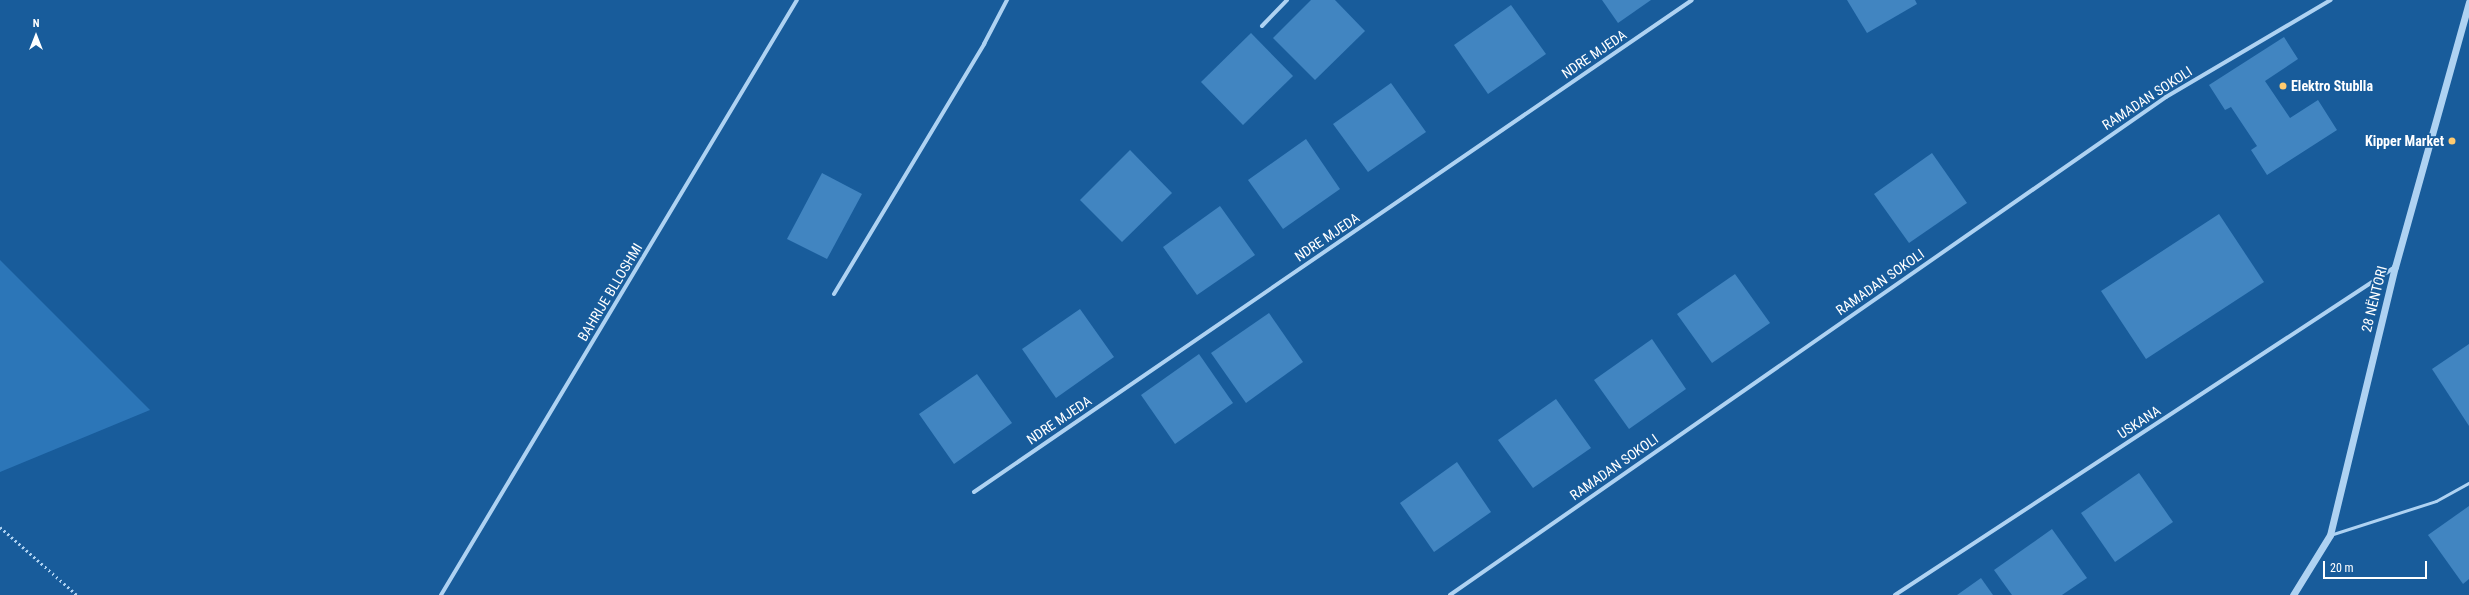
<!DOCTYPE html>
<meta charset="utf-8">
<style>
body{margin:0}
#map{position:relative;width:2469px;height:595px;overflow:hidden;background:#185c9b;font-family:"Roboto Condensed",sans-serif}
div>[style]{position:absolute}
.green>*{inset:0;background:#2c76b8}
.building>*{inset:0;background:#4185c1}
.path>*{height:2.5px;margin-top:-1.25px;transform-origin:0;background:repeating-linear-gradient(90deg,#aed2f2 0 2px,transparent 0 5px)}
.service>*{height:3px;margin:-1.5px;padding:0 1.5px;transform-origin:1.5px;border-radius:1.5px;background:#aed2f2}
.minor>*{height:4px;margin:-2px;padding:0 2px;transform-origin:2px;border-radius:2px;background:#aed2f2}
.tertiary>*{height:7px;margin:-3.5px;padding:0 3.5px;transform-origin:3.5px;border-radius:3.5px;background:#aed2f2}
.dots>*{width:11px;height:11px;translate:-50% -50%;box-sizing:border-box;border:2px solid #185c9b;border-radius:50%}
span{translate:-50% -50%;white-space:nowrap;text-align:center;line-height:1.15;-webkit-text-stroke:3.5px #185c9b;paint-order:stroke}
.street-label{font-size:14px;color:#fff}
.poi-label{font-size:14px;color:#fff;font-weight:700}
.left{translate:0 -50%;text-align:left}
.right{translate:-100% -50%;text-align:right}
.north{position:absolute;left:16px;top:16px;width:40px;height:40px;-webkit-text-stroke:3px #185c9b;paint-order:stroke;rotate:0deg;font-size:11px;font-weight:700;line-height:16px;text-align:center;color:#fff}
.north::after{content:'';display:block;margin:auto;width:14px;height:18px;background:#fff;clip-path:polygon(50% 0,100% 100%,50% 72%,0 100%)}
.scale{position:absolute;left:2323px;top:561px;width:104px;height:18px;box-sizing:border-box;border:2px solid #fff;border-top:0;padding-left:5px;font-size:12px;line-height:14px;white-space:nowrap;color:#fff;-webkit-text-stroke:3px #185c9b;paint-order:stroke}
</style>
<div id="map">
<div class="green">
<i style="clip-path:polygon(0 260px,150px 410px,0 472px)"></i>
</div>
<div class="building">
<i style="clip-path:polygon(1311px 0,1335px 0,1365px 31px,1315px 80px,1273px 38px)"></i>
<i style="clip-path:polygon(1602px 0,1651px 0,1618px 23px)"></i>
<i style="clip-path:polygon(1847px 0,1915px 0,1917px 4px,1867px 33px)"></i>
<i style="clip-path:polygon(1511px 5px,1546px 54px,1488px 94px,1454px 45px)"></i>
<i style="clip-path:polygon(1251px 33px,1293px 76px,1243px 125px,1201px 82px)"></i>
<i style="clip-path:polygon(2284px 37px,2298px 59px,2265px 81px,2290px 118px,2318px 100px,2337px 130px,2267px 175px,2251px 150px,2257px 146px,2231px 107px,2225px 110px,2209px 85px)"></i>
<i style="clip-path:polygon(1391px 83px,1426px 132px,1368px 172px,1333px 124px)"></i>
<i style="clip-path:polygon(1306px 139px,1340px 189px,1283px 229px,1248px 180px)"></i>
<i style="clip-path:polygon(1130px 150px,1172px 193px,1122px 242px,1080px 200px)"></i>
<i style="clip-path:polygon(1932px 153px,1967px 203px,1909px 243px,1874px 194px)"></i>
<i style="clip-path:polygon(822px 173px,862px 194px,827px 259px,787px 239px)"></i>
<i style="clip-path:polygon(1220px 206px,1255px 255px,1197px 295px,1163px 247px)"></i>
<i style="clip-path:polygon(2219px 214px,2264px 282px,2146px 359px,2101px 291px)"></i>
<i style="clip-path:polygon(1735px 274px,1770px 323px,1712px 363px,1677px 314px)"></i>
<i style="clip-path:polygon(1080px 309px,1114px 357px,1056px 398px,1022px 349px)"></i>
<i style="clip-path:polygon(1269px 313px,1303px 362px,1246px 403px,1211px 353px)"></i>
<i style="clip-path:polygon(1652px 339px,1686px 389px,1629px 429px,1594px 380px)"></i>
<i style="clip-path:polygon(2469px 344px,2469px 426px,2432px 369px)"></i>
<i style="clip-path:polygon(1199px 354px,1233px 403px,1175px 444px,1141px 395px)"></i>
<i style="clip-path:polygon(977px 374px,1012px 423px,954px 464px,919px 414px)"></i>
<i style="clip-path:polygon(1556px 399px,1591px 448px,1533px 488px,1498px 440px)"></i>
<i style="clip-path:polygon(1457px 462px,1491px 512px,1434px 552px,1400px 503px)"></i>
<i style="clip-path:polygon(2139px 473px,2173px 522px,2115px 562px,2081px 513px)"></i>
<i style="clip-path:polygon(2469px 506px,2469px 579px,2463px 584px,2428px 535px)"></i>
<i style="clip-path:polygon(2052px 529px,2087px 578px,2062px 595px,2012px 595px,1994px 570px)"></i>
<i style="clip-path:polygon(1981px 578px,1993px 595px,1957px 595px)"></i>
</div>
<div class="path">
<i style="left:0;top:527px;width:103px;rotate:41.4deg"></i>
</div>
<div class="service">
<i style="left:2330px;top:535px;width:111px;rotate:-17.8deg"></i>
<i style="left:2436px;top:501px;width:38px;rotate:-29deg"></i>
</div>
<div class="minor">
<i style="left:1262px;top:26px;width:36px;rotate:-46deg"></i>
<i style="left:834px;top:294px;width:292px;rotate:-59deg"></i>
<i style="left:984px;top:44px;width:50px;rotate:-62.4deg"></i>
<i style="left:974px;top:492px;width:870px;rotate:-34.42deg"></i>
<i style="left:441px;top:595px;width:693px;rotate:-59.11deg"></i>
<i style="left:1450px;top:595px;width:872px;rotate:-34.82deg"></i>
<i style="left:2166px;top:97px;width:191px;rotate:-30.5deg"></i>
<i style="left:1895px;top:595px;width:598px;rotate:-33.26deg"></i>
</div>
<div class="tertiary">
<i style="left:2293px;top:595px;width:70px;rotate:-58.3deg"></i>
<i style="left:2330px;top:535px;width:276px;rotate:-76.4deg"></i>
<i style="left:2395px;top:267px;width:275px;rotate:-74.4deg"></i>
</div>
<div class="dots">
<i style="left:2283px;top:86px;background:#ffca6f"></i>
<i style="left:2452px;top:141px;background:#ffca6f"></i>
</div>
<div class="street-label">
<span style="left:1594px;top:54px;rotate:-34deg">NDRE MJEDA</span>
<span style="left:2147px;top:98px;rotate:-33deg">RAMADAN SOKOLI</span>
<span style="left:1327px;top:237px;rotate:-34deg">NDRE MJEDA</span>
<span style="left:1880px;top:282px;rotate:-35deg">RAMADAN SOKOLI</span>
<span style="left:610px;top:292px;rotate:-59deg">BAHRIJE BLLOSHMI</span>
<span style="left:2374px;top:299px;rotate:-76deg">28 NËNTORI</span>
<span style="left:1059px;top:420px;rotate:-34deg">NDRE MJEDA</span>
<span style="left:2139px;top:422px;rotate:-33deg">USKANA</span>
<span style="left:1614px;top:467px;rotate:-35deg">RAMADAN SOKOLI</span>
</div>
<div class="poi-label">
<span class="left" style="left:2291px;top:86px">Elektro Stublla</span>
<span class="right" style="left:2444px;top:141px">Kipper Market</span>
</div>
<div class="north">N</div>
<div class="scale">20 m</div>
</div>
